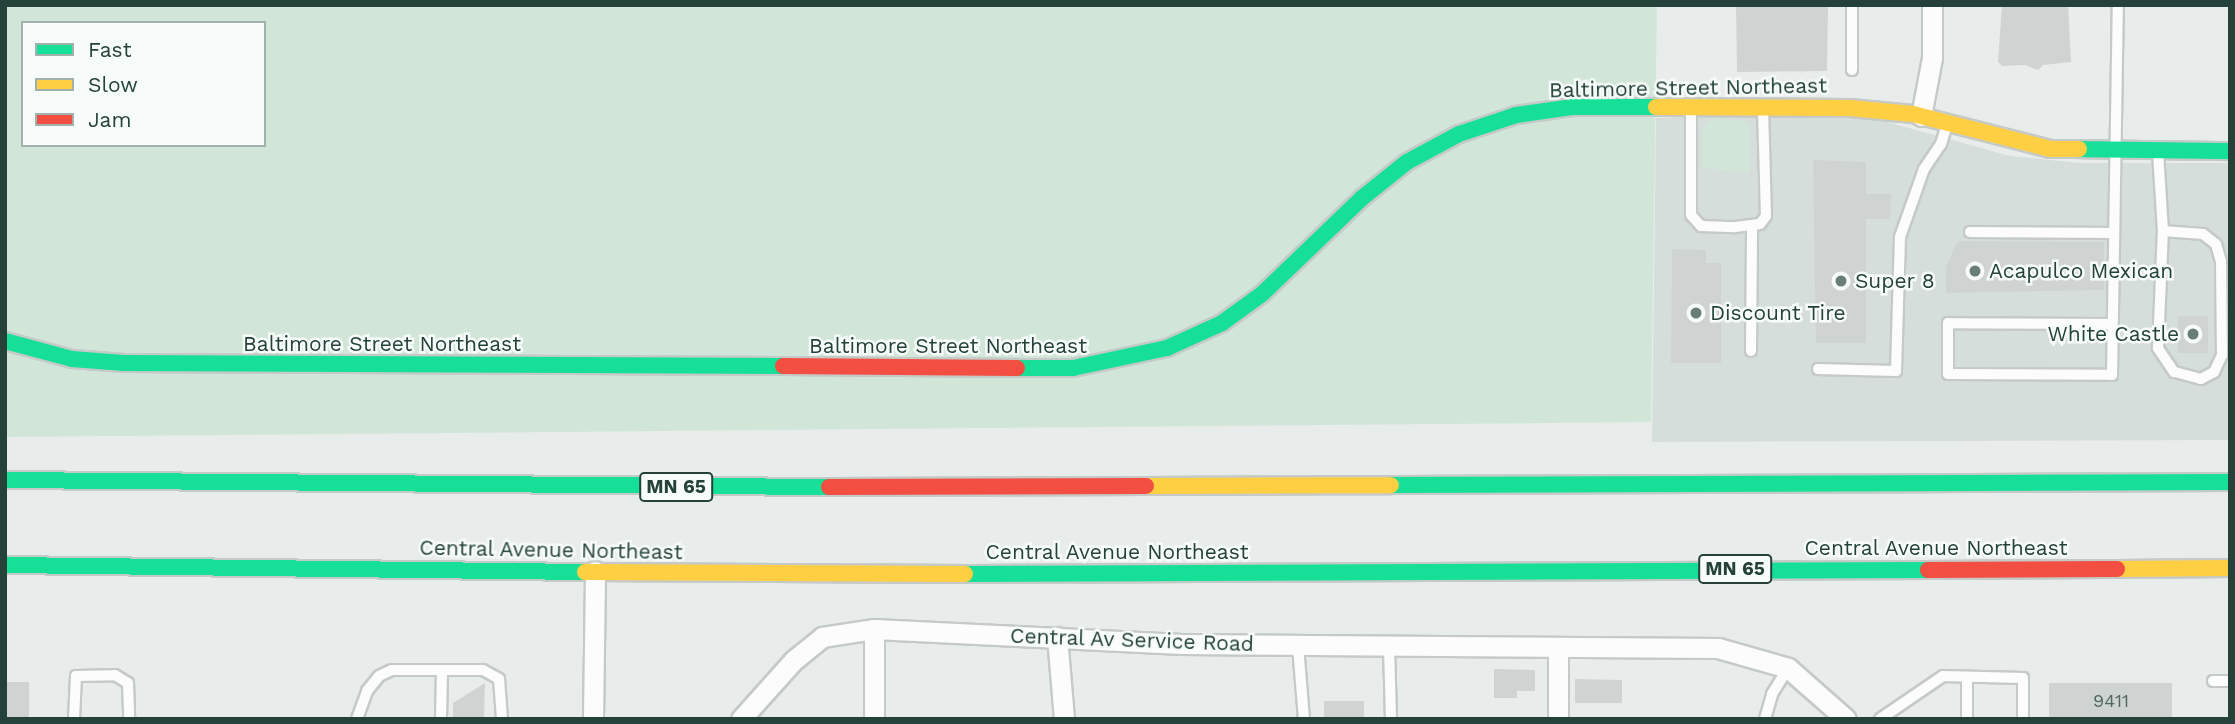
<!DOCTYPE html>
<style>
body{margin:0}
#map{position:relative;width:2235px;height:724px;overflow:hidden;background:#e8edeb;font-family:"Work Sans",sans-serif}
div>[style]{position:absolute}
.built>*{inset:0;background:#d6dedb}
.green>*{inset:0;background:#d1e6d8}
.building>*{inset:0;background:#cfd4d2}
.roads{filter:drop-shadow(2px 0 #c5cac8) drop-shadow(-2px 0 #c5cac8) drop-shadow(0 2px #c5cac8) drop-shadow(0 -2px #c5cac8)}
.lane>*{height:10px;margin:-5px;padding:0 5px;transform-origin:5px;border-radius:5px;background:#fcfcfc}
.street>*{height:19px;margin:-9.5px;padding:0 9.5px;transform-origin:9.5px;border-radius:9.5px;background:#fcfcfc}
.fast>*{height:16px;margin:-8px;padding:0 8px;transform-origin:8px;border-radius:8px;background:#16e098}
.slow>*{height:16px;margin:-8px;padding:0 8px;transform-origin:8px;border-radius:8px;background:#ffcf43}
.jam>*{height:16px;margin:-8px;padding:0 8px;transform-origin:8px;border-radius:8px;background:#f24e42}
.dots>*{width:19px;height:19px;translate:-50% -50%;box-sizing:border-box;border:4px solid #f7fbf9;border-radius:50%}
span{translate:-50% -50%;white-space:nowrap;text-align:center;line-height:1.15;-webkit-text-stroke:5px #f7fbf9;paint-order:stroke}
.number-label{font-size:18px;color:#506761}
.number-label span{-webkit-text-stroke-width:0}
.shield-label span{padding:2px 5px;background:#f7fbf9;border:2px solid;border-radius:5px;-webkit-text-stroke-width:0}
.shield-label{font-size:19px;color:#24423a;font-weight:700}
.street-label{font-size:21px;color:#24423a}
.poi-label{font-size:21px;color:#24423a}
.left{translate:0 -50%;text-align:left}
.right{translate:-100% -50%;text-align:right}
.frame{position:absolute;inset:0;border:7px solid #24423a;pointer-events:none}
.legend{position:absolute;left:21px;top:21px;width:245px;height:126px;box-sizing:border-box;background:#f7fbf9;border:2px solid #a3b1ad;margin:0;padding:9px 12px;list-style:none;font-size:21px;color:#24423a}
.legend li{display:flex;align-items:center;gap:14px;height:35px}
.legend b{width:35px;border:2px solid #a3b1ad}
</style>
<div id="map">
<div class="built">
<i style="clip-path:polygon(1656px 118px,1873px 118px,2010px 156px,2082px 163px,2230px 163px,2230px 440px,1652px 442px)"></i>
</div>
<div class="green">
<i style="clip-path:polygon(evenodd,5px 5px,1657px 5px,1651px 422px,5px 437px,5px 5px,23px 23px,264px 23px,264px 145px,23px 145px,23px 23px)"></i>
<i style="clip-path:polygon(1711px 118px,1744px 121px,1749px 127px,1750px 173px,1702px 168px,1702px 130px)"></i>
</div>
<div class="building">
<i style="clip-path:polygon(1736px 5px,1828px 5px,1827px 71px,1737px 72px)"></i>
<i style="clip-path:polygon(2002px 5px,2068px 5px,2071px 62px,2043px 65px,2038px 70px,2025px 65px,2002px 66px,1998px 62px)"></i>
<i style="clip-path:polygon(1813px 160px,1866px 162px,1866px 194px,1891px 194px,1890px 219px,1866px 219px,1866px 343px,1816px 343px)"></i>
<i style="clip-path:polygon(1958px 241px,2104px 242px,2104px 290px,1946px 293px,1946px 267px)"></i>
<i style="clip-path:polygon(1672px 249px,1706px 250px,1706px 263px,1721px 263px,1721px 363px,1671px 363px)"></i>
<i style="clip-path:polygon(2178px 316px,2208px 316px,2208px 353px,2178px 353px)"></i>
<i style="clip-path:polygon(1494px 669px,1535px 670px,1535px 691px,1517px 691px,1517px 698px,1494px 698px)"></i>
<i style="clip-path:polygon(1575px 679px,1622px 680px,1622px 703px,1575px 703px)"></i>
<i style="clip-path:polygon(5px 682px,29px 682px,29px 719px,5px 719px)"></i>
<i style="clip-path:polygon(485px 683px,484px 719px,453px 719px,453px 703px)"></i>
<i style="clip-path:polygon(2049px 683px,2172px 683px,2172px 719px,2049px 719px)"></i>
<i style="clip-path:polygon(1324px 701px,1364px 701px,1364px 719px,1324px 719px)"></i>
</div>
<div class="roads">
<div class="lane">
<i style="left:1852px;top:70px;width:65px;rotate:-90deg"></i>
<i style="left:1691px;top:110px;width:105px;rotate:90deg"></i>
<i style="left:1691px;top:215px;width:15px;rotate:48deg"></i>
<i style="left:1701px;top:226px;width:34px;rotate:2deg"></i>
<i style="left:1735px;top:227px;width:25px;rotate:-7deg"></i>
<i style="left:1760px;top:224px;width:10px;rotate:-53deg"></i>
<i style="left:1766px;top:216px;width:107px;rotate:-91.6deg"></i>
<i style="left:2158px;top:152px;width:79px;rotate:86.4deg"></i>
<i style="left:2163px;top:231px;width:40px;rotate:4.3deg"></i>
<i style="left:2203px;top:234px;width:16px;rotate:38deg"></i>
<i style="left:2216px;top:244px;width:18px;rotate:74deg"></i>
<i style="left:2221px;top:261px;width:94px;rotate:89.4deg"></i>
<i style="left:2222px;top:355px;width:19px;rotate:115deg"></i>
<i style="left:2214px;top:372px;width:15px;rotate:152deg"></i>
<i style="left:2201px;top:379px;width:28px;rotate:-165deg"></i>
<i style="left:2174px;top:372px;width:29px;rotate:-124deg"></i>
<i style="left:2158px;top:348px;width:117px;rotate:-87.6deg"></i>
<i style="left:1970px;top:232px;width:144px;rotate:0.4deg"></i>
<i style="left:2112px;top:324px;width:164px;rotate:-179.7deg"></i>
<i style="left:1948px;top:323px;width:51px;rotate:90deg"></i>
<i style="left:1948px;top:374px;width:164px;rotate:0.3deg"></i>
<i style="left:2112px;top:375px;width:370px;rotate:-89.1deg"></i>
<i style="left:1751px;top:351px;width:126px;rotate:-89.5deg"></i>
<i style="left:1818px;top:369px;width:78px;rotate:1.5deg"></i>
<i style="left:1896px;top:371px;width:134px;rotate:-88.3deg"></i>
<i style="left:1900px;top:237px;width:72px;rotate:-70.6deg"></i>
<i style="left:1924px;top:169px;width:30px;rotate:-56deg"></i>
<i style="left:1941px;top:144px;width:21px;rotate:-73deg"></i>
<i style="left:1298px;top:646px;width:73px;rotate:85.3deg"></i>
<i style="left:1389px;top:647px;width:72px;rotate:88.4deg"></i>
<i style="left:1967px;top:677px;width:42px;rotate:90deg"></i>
<i style="left:2213px;top:681px;width:17px"></i>
<i style="left:74px;top:719px;width:43px;rotate:-87.3deg"></i>
<i style="left:76px;top:676px;width:39px;rotate:-1deg"></i>
<i style="left:115px;top:675px;width:15px;rotate:32deg"></i>
<i style="left:128px;top:683px;width:36px;rotate:88deg"></i>
<i style="left:357px;top:719px;width:30px;rotate:-70deg"></i>
<i style="left:367px;top:691px;width:19px;rotate:-51deg"></i>
<i style="left:379px;top:676px;width:14px;rotate:-25deg"></i>
<i style="left:392px;top:670px;width:91px"></i>
<i style="left:483px;top:670px;width:18px;rotate:29deg"></i>
<i style="left:499px;top:679px;width:40px;rotate:85.7deg"></i>
<i style="left:441px;top:719px;width:49px;rotate:-88.8deg"></i>
<i style="left:1765px;top:719px;width:26px;rotate:-74deg"></i>
<i style="left:1772px;top:694px;width:31px;rotate:-58deg"></i>
<i style="left:1880px;top:719px;width:76px;rotate:-34.3deg"></i>
<i style="left:1943px;top:676px;width:80px;rotate:1.4deg"></i>
<i style="left:2023px;top:678px;width:41px;rotate:90deg"></i>
</div>
<div class="street">
<i style="left:1921px;top:116px;width:59px;rotate:-79.3deg"></i>
<i style="left:1932px;top:58px;width:53px;rotate:-90deg"></i>
<i style="left:874px;top:629px;width:90px;rotate:90deg"></i>
<i style="left:1057px;top:637px;width:82px;rotate:85.1deg"></i>
<i style="left:593px;top:719px;width:148px;rotate:-89.2deg"></i>
<i style="left:741px;top:719px;width:79px;rotate:-48.1deg"></i>
<i style="left:794px;top:660px;width:36px;rotate:-39deg"></i>
<i style="left:822px;top:637px;width:53px;rotate:-8.7deg"></i>
<i style="left:874px;top:629px;width:308px;rotate:2.8deg"></i>
<i style="left:1182px;top:644px;width:536px;rotate:0.43deg"></i>
<i style="left:1718px;top:648px;width:73px;rotate:15.9deg"></i>
<i style="left:1788px;top:668px;width:77px;rotate:41.3deg"></i>
<i style="left:1558px;top:719px;width:69px;rotate:-90deg"></i>
</div>
<div class="fast">
<i style="left:2079px;top:149px;width:151px;rotate:0.8deg"></i>
<i style="left:5px;top:341px;width:69px;rotate:15deg"></i>
<i style="left:72px;top:359px;width:52px;rotate:4.4deg"></i>
<i style="left:124px;top:363px;width:659px;rotate:0.26deg"></i>
<i style="left:1017px;top:368px;width:56px"></i>
<i style="left:1073px;top:368px;width:96px;rotate:-12deg"></i>
<i style="left:1167px;top:348px;width:60px;rotate:-24.4deg"></i>
<i style="left:1222px;top:323px;width:49px;rotate:-35.9deg"></i>
<i style="left:1262px;top:294px;width:139px;rotate:-43.8deg"></i>
<i style="left:1362px;top:198px;width:58px;rotate:-38.7deg"></i>
<i style="left:1407px;top:162px;width:59px;rotate:-28.3deg"></i>
<i style="left:1459px;top:134px;width:60px;rotate:-18.4deg"></i>
<i style="left:1516px;top:115px;width:58px;rotate:-8deg"></i>
<i style="left:1573px;top:107px;width:83px"></i>
<i style="left:5px;top:480px;width:824px;rotate:0.49deg"></i>
<i style="left:1391px;top:485px;width:839px;rotate:-0.2deg"></i>
<i style="left:5px;top:565px;width:580px;rotate:0.69deg"></i>
<i style="left:965px;top:574px;width:963px;rotate:-0.24deg"></i>
</div>
<div class="slow">
<i style="left:1656px;top:107px;width:194px;rotate:0.3deg"></i>
<i style="left:1850px;top:108px;width:63px;rotate:5.4deg"></i>
<i style="left:1913px;top:114px;width:141px;rotate:14.3deg"></i>
<i style="left:2050px;top:149px;width:29px"></i>
<i style="left:1146px;top:486px;width:245px;rotate:-0.2deg"></i>
<i style="left:2117px;top:569px;width:113px;rotate:-0.5deg"></i>
<i style="left:585px;top:572px;width:380px;rotate:0.3deg"></i>
</div>
<div class="jam">
<i style="left:783px;top:366px;width:234px;rotate:0.5deg"></i>
<i style="left:829px;top:487px;width:317px;rotate:-0.2deg"></i>
<i style="left:1928px;top:570px;width:189px;rotate:-0.3deg"></i>
</div>
</div>
<div class="dots">
<i style="left:1975px;top:271px;background:#697e78"></i>
<i style="left:1841px;top:281px;background:#697e78"></i>
<i style="left:1696px;top:313px;background:#697e78"></i>
<i style="left:2193px;top:334px;background:#697e78"></i>
</div>
<div class="number-label">
<span style="left:2111px;top:701px">9411</span>
</div>
<div class="shield-label">
<span style="left:676px;top:487px">MN 65</span>
<span style="left:1735px;top:569px">MN 65</span>
</div>
<div class="street-label">
<span style="left:1688px;top:88px;rotate:-1deg">Baltimore Street Northeast</span>
<span style="left:382px;top:344px">Baltimore Street Northeast</span>
<span style="left:948px;top:346px">Baltimore Street Northeast</span>
<span style="left:1936px;top:548px">Central Avenue Northeast</span>
<span style="left:551px;top:550px;rotate:1deg">Central Avenue Northeast</span>
<span style="left:1117px;top:552px">Central Avenue Northeast</span>
<span style="left:1132px;top:640px;rotate:2deg">Central Av Service Road</span>
</div>
<div class="poi-label">
<span class="left" style="left:1989px;top:271px">Acapulco Mexican</span>
<span class="left" style="left:1855px;top:281px">Super 8</span>
<span class="left" style="left:1710px;top:313px">Discount Tire</span>
<span class="right" style="left:2179px;top:334px">White Castle</span>
</div>
<div class="frame"></div>
<ul class="legend">
<li><b style="height:9px;background:#16e098"></b>Fast</li>
<li><b style="height:9px;background:#ffcf43"></b>Slow</li>
<li><b style="height:9px;background:#f24e42"></b>Jam</li>
</ul>
</div>
